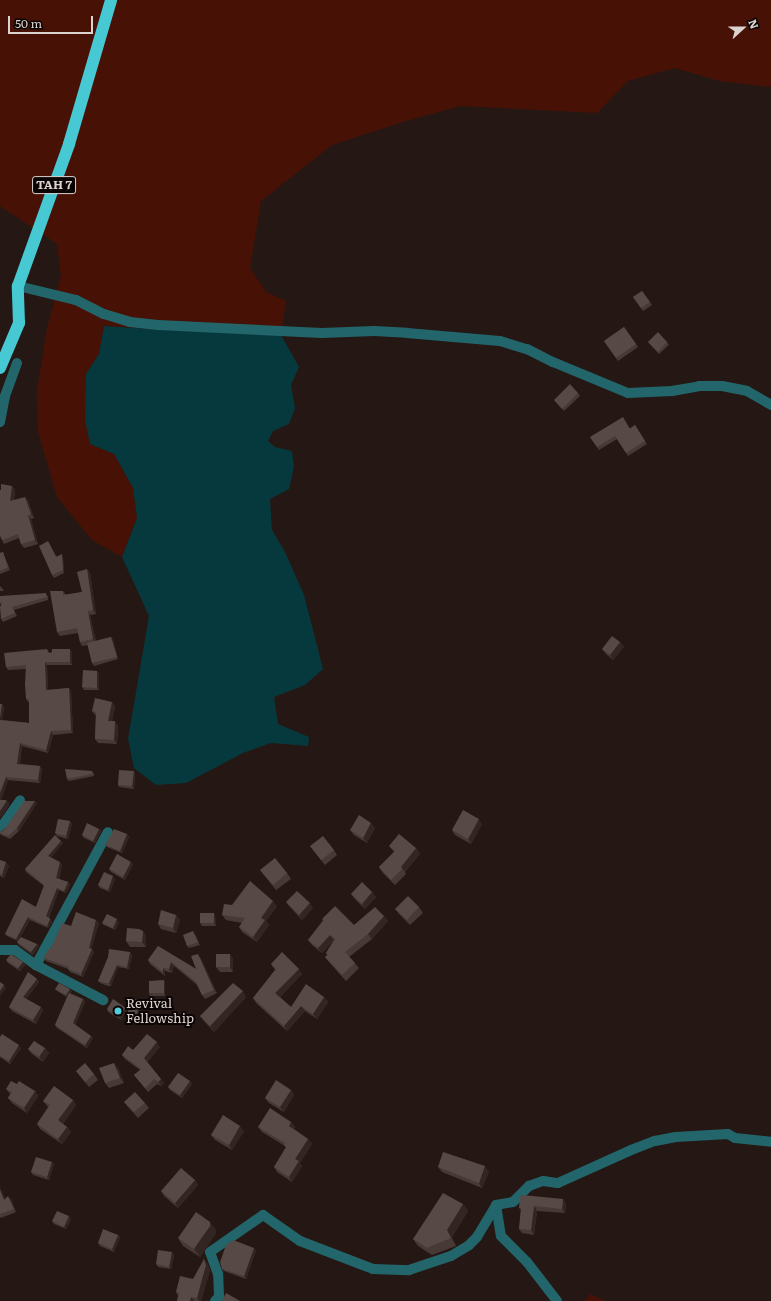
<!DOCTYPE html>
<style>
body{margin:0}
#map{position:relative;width:771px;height:1301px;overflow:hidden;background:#251814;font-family:Literata,serif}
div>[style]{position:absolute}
.green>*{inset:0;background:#481105}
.water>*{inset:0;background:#06393d}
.minor>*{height:10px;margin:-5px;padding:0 5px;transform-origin:5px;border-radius:5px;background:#22666c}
.highway>*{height:12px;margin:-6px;padding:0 6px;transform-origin:6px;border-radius:6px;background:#47c9d4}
.wall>*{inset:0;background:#473936}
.shaded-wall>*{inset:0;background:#332521}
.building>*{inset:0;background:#574946}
.dots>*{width:11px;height:11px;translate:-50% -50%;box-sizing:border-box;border:2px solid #0a0504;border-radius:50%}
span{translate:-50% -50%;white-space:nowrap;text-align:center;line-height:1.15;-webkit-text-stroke:4px #0a0504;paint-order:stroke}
.shield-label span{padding:1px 3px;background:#0a0504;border:1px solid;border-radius:3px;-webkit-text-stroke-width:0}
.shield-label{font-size:12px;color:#dcd3d0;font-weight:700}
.poi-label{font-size:13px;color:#dcd3d0}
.left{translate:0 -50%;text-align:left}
.north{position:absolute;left:723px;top:8px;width:40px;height:40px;-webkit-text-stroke:3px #0a0504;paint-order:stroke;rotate:69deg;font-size:11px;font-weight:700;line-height:16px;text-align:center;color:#dcd3d0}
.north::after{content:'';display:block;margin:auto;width:14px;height:18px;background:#dcd3d0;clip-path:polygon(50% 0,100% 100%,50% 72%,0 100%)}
.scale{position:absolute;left:8px;top:16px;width:85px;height:18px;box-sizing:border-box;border:2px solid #dcd3d0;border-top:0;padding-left:5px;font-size:12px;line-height:14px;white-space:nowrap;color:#dcd3d0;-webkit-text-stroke:3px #0a0504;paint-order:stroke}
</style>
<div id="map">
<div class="green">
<i style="clip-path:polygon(0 0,771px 0,771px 87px,719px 81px,675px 68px,628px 81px,597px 113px,461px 106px,406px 121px,332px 145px,261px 201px,250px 268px,266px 292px,286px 301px,281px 335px,252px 332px,182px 331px,104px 326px,99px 354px,86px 374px,90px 444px,114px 454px,133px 488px,137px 518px,122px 557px,92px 540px,57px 497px,38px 432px,37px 391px,47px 328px,61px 275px,57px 244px,0 206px)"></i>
<i style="clip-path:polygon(590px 1294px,606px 1301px,585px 1301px)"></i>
</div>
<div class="water">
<i style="clip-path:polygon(104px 326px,182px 331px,252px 332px,281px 335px,299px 367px,291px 385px,295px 408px,289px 424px,273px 431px,268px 441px,275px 447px,292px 451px,294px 467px,289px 489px,270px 499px,272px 530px,285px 552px,304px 595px,323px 669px,305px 685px,274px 697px,278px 724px,309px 737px,308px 746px,271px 743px,243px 753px,186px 783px,156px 785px,134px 768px,128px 739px,149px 616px,122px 557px,137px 518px,133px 488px,114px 454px,90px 444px,85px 420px,86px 374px,99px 354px)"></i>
</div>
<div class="minor">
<i style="left:18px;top:286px;width:60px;rotate:13.6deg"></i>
<i style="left:76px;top:300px;width:31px;rotate:27deg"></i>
<i style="left:104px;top:314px;width:27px;rotate:17deg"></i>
<i style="left:130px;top:322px;width:28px;rotate:6deg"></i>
<i style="left:158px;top:325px;width:164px;rotate:2.8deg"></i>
<i style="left:322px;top:333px;width:52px;rotate:-2.2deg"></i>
<i style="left:374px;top:331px;width:33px;rotate:3deg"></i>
<i style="left:407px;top:333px;width:93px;rotate:4.9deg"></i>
<i style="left:500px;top:341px;width:28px;rotate:17deg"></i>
<i style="left:527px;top:349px;width:29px;rotate:27deg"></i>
<i style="left:553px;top:362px;width:81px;rotate:22.5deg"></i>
<i style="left:628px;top:393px;width:44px;rotate:-2.6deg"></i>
<i style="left:672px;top:391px;width:27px;rotate:-10deg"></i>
<i style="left:699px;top:386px;width:23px"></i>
<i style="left:722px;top:386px;width:25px;rotate:11deg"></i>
<i style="left:747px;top:391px;width:28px;rotate:30deg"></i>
<i style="left:0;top:422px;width:26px;rotate:-79deg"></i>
<i style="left:5px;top:396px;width:35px;rotate:-70deg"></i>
<i style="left:0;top:829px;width:35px;rotate:-55deg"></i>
<i style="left:0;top:950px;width:15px"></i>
<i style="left:15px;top:950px;width:26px;rotate:36deg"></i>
<i style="left:36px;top:965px;width:76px;rotate:27.6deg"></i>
<i style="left:36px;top:965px;width:151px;rotate:-61.6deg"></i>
<i style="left:496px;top:1205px;width:17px;rotate:-10deg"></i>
<i style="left:513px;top:1202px;width:23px;rotate:-45deg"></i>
<i style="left:529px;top:1186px;width:15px;rotate:-20deg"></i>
<i style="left:543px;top:1181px;width:15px;rotate:8deg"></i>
<i style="left:558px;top:1183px;width:80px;rotate:-24.3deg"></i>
<i style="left:631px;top:1150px;width:26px;rotate:-21deg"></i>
<i style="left:655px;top:1141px;width:21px;rotate:-11deg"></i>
<i style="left:676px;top:1137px;width:52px;rotate:-3.3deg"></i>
<i style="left:728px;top:1134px;width:8px;rotate:30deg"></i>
<i style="left:735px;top:1138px;width:36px;rotate:6deg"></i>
<i style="left:496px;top:1205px;width:31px;rotate:81deg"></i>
<i style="left:501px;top:1236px;width:37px;rotate:45deg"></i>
<i style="left:527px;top:1262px;width:49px;rotate:52.4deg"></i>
<i style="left:215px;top:1301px;width:6px;rotate:-45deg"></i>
<i style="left:219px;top:1297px;width:23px;rotate:-92deg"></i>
<i style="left:218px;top:1274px;width:23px;rotate:-110deg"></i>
<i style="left:210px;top:1252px;width:65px;rotate:-34.9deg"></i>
<i style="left:263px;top:1215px;width:45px;rotate:35.1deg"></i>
<i style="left:300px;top:1241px;width:78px;rotate:21deg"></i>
<i style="left:373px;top:1269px;width:36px;rotate:2deg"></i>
<i style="left:409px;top:1270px;width:44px;rotate:-18.4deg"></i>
<i style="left:451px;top:1256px;width:21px;rotate:-31deg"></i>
<i style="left:469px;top:1245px;width:11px;rotate:-45deg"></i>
<i style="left:477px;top:1237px;width:37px;rotate:-59deg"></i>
</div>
<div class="highway">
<i style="left:0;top:368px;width:49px;rotate:-67.1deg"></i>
<i style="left:19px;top:323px;width:37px;rotate:-92deg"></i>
<i style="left:18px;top:286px;width:151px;rotate:-70.2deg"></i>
<i style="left:69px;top:144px;width:150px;rotate:-73.7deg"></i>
</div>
<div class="wall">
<i style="clip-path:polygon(642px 291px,652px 305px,643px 311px,633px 297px)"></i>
<i style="clip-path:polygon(624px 327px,638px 347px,618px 361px,604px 341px)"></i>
<i style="clip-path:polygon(648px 342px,667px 342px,669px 345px,659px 354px)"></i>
<i style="clip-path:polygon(578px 393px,580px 396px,564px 411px,554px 400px)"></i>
<i style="clip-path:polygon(635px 425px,647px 444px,628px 456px,617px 439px,599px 450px,590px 437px,630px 428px)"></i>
<i style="clip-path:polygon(12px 486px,15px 490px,14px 500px,28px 500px,34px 518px,31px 519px,38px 544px,24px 548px,21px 544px,19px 538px,4px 544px,2px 540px)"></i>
<i style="clip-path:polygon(48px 541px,56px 556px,63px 557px,64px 573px,54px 578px,52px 575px)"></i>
<i style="clip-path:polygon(3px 552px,4px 555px,10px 570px,0 574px,0 553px)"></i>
<i style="clip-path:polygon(87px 569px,90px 573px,96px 614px,90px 615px,96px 641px,111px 637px,113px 640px,118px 659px,94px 666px,92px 663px,88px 645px,82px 646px,80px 642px,78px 633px,60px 636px,57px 632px,63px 591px,66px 595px,82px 592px)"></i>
<i style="clip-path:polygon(0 586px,2px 588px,4px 591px,0 591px)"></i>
<i style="clip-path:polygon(0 596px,48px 596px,48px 600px,14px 610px,17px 616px,3px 622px,1px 619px,1px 604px,0 604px)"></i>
<i style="clip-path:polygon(620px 642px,624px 647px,613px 660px,606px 654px,602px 649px)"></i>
<i style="clip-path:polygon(72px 652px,72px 665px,47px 665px,48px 690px,69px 688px,71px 692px,73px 733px,53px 735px,48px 753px,22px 746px,20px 764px,40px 766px,42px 769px,40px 783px,8px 780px,1px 800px,6px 800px,9px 803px,9px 805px,0 818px,2px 704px,4px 707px,2px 720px,29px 723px,29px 702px,28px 702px,26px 699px,26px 669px,8px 670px,6px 667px,50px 653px)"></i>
<i style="clip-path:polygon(99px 673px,99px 690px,84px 690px,82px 687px)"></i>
<i style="clip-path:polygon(112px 702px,115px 706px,112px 721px,118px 725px,117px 744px,98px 743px,95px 739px,96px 715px,95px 715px,92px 711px)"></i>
<i style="clip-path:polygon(92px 771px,94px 774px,94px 776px,69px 781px,67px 779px)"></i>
<i style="clip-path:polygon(135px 774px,134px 789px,119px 787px,118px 785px)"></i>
<i style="clip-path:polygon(37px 803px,19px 831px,10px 839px,1px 835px,0 832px)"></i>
<i style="clip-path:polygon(70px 821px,72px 824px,68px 839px,57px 836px,55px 833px)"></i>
<i style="clip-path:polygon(482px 824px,471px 844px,455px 835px,452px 830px)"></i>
<i style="clip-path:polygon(375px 828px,367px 843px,354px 835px,350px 830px)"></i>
<i style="clip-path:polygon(99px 829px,101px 831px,95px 843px,84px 838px,82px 835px)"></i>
<i style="clip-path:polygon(127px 834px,129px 837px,122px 853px,107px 847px,105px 845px)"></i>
<i style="clip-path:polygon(61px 841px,63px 843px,51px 857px,62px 865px,59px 879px,68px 882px,70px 885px,66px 893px,59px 890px,49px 917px,52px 922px,48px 928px,30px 920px,18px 941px,7px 936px,5px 934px,36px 907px,44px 886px,26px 872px,25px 869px)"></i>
<i style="clip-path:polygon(310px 846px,334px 850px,337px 855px,325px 865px)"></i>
<i style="clip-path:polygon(389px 846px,416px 848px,420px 854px,405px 872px,406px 874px,395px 885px,382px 872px,379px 867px,394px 852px)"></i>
<i style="clip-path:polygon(0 860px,9px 866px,4px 878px,0 876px)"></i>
<i style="clip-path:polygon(133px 864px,125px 880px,111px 872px,109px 869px)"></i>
<i style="clip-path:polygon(260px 870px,287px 873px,291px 879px,276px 890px)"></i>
<i style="clip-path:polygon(115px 879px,110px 892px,100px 888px,98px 885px)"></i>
<i style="clip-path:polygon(372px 892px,376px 897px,365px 909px,355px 899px,351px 894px)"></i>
<i style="clip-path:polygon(286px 902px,313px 908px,302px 920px,290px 907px)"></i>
<i style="clip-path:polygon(232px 905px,277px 906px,266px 921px,269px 925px,257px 942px,242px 932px,239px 927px,242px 923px,226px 920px,222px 915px)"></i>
<i style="clip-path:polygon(419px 907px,423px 913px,410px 925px,399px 914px,395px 909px)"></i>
<i style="clip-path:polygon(214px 913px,215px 916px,216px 926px,202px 926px,200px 923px)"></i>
<i style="clip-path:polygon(176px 915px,180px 920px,176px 933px,161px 929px,158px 924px)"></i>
<i style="clip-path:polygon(384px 916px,388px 921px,372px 939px,349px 957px,359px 968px,346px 981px,329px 962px,325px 957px,327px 955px,326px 953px,334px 940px,322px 953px,312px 945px,308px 940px,323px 920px,322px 919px,354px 925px)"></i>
<i style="clip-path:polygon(119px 922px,115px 930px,104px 925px,102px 923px)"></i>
<i style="clip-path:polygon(99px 923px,91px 949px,94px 952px,83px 977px,70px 972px,68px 969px,46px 961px,44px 958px,50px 950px,71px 926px)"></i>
<i style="clip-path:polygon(143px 931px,146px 936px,146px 947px,130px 947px,126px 941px)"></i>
<i style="clip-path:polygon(195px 934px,200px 945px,189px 948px,187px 946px)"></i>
<i style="clip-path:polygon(17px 942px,37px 944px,39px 946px,33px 955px,19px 945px)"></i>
<i style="clip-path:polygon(158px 946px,196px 969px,200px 957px,217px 993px,205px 999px,202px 995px,197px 985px,174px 966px,172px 973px,165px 971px,165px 976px,150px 964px,148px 960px)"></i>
<i style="clip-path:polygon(130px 952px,132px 955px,129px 969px,118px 967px,111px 986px,108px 986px,100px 983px,98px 981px)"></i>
<i style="clip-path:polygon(230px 954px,233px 959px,233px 972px,220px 972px,216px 967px)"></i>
<i style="clip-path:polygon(6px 960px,23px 962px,25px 965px,20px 971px,8px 963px)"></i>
<i style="clip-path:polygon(271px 964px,302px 974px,280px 997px,291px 1007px,324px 997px,328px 1002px,317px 1019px,305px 1011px,287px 1031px,256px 1003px,253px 998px,275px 970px)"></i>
<i style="clip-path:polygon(37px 979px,39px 982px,26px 999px,43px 1010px,36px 1024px,12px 1011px,9px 1007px)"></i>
<i style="clip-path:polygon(164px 980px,165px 983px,165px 996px,150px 996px,149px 993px)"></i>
<i style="clip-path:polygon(55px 989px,72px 991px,70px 994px,83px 999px,85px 1002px,75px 1025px,91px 1036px,93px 1038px,87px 1048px,57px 1028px,55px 1025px,67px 997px,57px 991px)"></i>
<i style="clip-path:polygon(246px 997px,214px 1032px,204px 1021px,200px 1016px)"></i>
<i style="clip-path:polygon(139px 1000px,141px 1002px,139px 1016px,129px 1015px,128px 1012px)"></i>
<i style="clip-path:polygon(107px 1009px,127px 1010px,121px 1020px,108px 1012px)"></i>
<i style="clip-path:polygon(0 1037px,21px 1048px,10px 1064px,0 1057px)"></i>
<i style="clip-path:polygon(160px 1047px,147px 1062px,164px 1083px,161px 1086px,157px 1084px,148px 1092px,134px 1075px,140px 1070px,125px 1059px,122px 1055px,133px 1050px)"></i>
<i style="clip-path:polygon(45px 1048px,49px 1053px,43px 1062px,32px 1054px,28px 1049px)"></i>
<i style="clip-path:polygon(118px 1068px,124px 1083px,109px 1088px,105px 1083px)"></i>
<i style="clip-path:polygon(76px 1071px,94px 1074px,98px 1080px,89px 1087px)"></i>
<i style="clip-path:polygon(190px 1081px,192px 1084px,182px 1098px,170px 1090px,168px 1087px)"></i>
<i style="clip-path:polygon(17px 1084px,35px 1091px,38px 1096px,27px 1113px,12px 1103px,8px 1098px,10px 1094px,6px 1089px)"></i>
<i style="clip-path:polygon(291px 1090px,294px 1095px,284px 1112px,269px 1103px,265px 1098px)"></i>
<i style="clip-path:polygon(73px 1100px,76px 1105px,63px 1124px,67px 1127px,71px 1132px,62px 1144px,40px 1129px,37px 1124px,48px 1107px,43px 1101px)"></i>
<i style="clip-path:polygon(124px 1102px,145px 1103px,149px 1108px,138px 1118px,128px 1107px)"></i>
<i style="clip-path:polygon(291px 1122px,295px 1127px,294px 1129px,308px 1139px,312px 1144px,300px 1163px,302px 1166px,292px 1182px,277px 1172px,274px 1167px,286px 1148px,285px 1146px,262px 1132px,258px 1127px)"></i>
<i style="clip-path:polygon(244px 1131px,232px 1150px,215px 1140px,211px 1135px)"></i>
<i style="clip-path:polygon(54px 1164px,49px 1180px,33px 1175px,31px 1172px)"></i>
<i style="clip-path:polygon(438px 1167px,489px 1172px,482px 1188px,442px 1172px)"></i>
<i style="clip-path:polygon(195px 1180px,198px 1185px,178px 1208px,164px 1196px,161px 1191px)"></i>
<i style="clip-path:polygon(0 1188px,5px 1199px,11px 1199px,16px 1212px,1px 1218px,0 1217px)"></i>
<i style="clip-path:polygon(563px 1199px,566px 1204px,565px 1213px,537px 1211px,534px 1235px,522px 1233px,519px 1229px,521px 1210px,519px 1208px)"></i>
<i style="clip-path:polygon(463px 1204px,468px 1211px,452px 1237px,456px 1246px,432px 1255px,418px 1246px,413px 1239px)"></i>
<i style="clip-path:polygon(71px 1219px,66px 1229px,54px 1224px,52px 1221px)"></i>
<i style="clip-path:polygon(216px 1230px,216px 1233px,200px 1257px,183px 1246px,178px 1238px)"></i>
<i style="clip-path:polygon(118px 1235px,120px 1237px,114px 1252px,100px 1246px,98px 1243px)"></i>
<i style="clip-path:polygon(256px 1250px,246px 1279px,224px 1271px,222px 1269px)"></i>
<i style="clip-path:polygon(174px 1255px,171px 1269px,158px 1267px,156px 1264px)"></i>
<i style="clip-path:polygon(207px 1263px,210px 1270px,201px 1301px,177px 1301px,178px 1296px,176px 1292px,193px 1279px)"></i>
</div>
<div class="shaded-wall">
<i style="clip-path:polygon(12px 486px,15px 490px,13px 505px,10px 501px)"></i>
<i style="clip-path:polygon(25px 497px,28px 500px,34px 518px,31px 514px)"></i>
<i style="clip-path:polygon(28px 515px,31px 519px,38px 544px,35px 540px)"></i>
<i style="clip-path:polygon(62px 554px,63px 557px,64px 573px,63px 570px)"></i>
<i style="clip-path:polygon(87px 569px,90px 573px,96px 614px,93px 610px)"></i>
<i style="clip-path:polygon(88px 611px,90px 615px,96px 643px,93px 639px)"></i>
<i style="clip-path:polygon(111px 637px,113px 640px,118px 659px,117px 657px)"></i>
<i style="clip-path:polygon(620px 642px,624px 647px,613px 660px,610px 655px)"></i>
<i style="clip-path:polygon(70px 649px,72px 652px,72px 665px,70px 662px)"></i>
<i style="clip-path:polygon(45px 662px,47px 665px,48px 693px,46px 690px)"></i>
<i style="clip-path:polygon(97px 671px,99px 673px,99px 690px,97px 688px)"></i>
<i style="clip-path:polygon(69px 688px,71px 692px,73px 733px,71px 730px)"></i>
<i style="clip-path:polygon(112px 702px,115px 706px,111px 725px,108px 721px)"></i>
<i style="clip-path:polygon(2px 704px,4px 707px,2px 723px,0 721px)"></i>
<i style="clip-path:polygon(115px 721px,118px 725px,117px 744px,114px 740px)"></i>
<i style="clip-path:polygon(51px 731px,53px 735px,48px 753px,46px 750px)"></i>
<i style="clip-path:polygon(20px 743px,22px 746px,19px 767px,17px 764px)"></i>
<i style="clip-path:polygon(40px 766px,42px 769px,40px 783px,38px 780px)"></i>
<i style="clip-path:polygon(134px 771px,135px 774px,134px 789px,132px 786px)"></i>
<i style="clip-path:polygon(6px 777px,8px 780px,0 802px,0 793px)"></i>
<i style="clip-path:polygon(6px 800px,9px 803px,9px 805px,0 818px,0 811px)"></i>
<i style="clip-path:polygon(35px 801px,37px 803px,19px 831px,17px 828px)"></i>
<i style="clip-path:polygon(479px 819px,482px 824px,471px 844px,468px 839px)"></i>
<i style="clip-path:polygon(70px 821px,72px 824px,68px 839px,66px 836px)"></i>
<i style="clip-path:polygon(371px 823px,375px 828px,367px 843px,363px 838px)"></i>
<i style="clip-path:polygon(99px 829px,101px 831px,95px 843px,93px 841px)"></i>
<i style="clip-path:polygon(127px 834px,129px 837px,122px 853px,120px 851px)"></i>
<i style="clip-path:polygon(61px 841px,63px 843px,50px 859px,48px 856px)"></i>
<i style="clip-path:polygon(416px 848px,420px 854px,405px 872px,401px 867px)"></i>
<i style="clip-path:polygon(6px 862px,9px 866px,4px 878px,2px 875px)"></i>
<i style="clip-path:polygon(60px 862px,62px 865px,58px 881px,56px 878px)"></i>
<i style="clip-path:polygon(131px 862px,133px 864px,125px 880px,123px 877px)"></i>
<i style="clip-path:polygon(113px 876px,115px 879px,110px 892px,108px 890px)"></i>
<i style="clip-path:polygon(68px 882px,70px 885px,66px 893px,64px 891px)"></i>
<i style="clip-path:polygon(57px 888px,59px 890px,48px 918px,46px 916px)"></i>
<i style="clip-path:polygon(372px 892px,376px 897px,365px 909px,362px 904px)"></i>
<i style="clip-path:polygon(273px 901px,277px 906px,266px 921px,269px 925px,257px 942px,253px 937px,261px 918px)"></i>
<i style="clip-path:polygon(310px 903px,313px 908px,302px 920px,299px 915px)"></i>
<i style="clip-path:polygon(214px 913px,215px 916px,216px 926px,214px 923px)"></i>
<i style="clip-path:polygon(176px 915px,180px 920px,176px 933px,173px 928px)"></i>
<i style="clip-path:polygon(384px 916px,388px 921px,372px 939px,368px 934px)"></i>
<i style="clip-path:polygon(28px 917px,30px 920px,18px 941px,16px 939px)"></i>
<i style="clip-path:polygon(50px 919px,52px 922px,48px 928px,47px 926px)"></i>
<i style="clip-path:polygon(117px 919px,119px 922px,115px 930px,113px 928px)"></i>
<i style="clip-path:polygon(96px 920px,99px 923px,91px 951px,89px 948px)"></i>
<i style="clip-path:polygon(143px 931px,146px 936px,146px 947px,142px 942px)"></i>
<i style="clip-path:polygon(193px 931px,195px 934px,200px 945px,198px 942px)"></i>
<i style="clip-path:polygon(330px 935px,334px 940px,322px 953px,318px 948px)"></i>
<i style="clip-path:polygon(37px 944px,39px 946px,33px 955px,31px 952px)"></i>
<i style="clip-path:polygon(92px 949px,94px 952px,83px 977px,81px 974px)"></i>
<i style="clip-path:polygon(130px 952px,132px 955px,129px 969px,127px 967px)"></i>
<i style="clip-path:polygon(198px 954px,200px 957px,217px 993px,214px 990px)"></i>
<i style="clip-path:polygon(230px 954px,233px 959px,233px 972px,230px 967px)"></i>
<i style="clip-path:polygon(23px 962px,25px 965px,20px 971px,18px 968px)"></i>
<i style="clip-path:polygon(171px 962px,174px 966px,172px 973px,169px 969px)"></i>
<i style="clip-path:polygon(117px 965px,118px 967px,111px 986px,109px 983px)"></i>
<i style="clip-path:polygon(163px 968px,165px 971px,165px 976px,163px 972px)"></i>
<i style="clip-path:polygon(299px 969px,302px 974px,279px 998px,275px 993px)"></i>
<i style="clip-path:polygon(37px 979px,39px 982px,25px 1000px,23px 997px)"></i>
<i style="clip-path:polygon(164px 980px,165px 983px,165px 996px,164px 993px)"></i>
<i style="clip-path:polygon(4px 985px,6px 988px,0 996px,0 991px)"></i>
<i style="clip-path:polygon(70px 989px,72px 991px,68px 998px,66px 995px)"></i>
<i style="clip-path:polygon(243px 991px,246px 997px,214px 1032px,210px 1026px)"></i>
<i style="clip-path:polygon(324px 997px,328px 1002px,317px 1019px,313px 1014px)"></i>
<i style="clip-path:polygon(83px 999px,85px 1002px,75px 1026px,73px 1023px)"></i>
<i style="clip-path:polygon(139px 1000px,141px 1002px,139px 1016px,137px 1014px)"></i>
<i style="clip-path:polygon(301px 1006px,305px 1011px,287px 1031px,284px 1026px)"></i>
<i style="clip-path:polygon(41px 1007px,43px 1010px,36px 1024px,33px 1020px)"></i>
<i style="clip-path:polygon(126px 1008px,127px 1010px,121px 1020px,119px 1017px)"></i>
<i style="clip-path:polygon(91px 1036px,93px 1038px,87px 1048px,85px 1045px)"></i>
<i style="clip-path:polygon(157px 1042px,160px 1047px,147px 1063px,144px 1058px)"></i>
<i style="clip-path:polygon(19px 1045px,21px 1048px,10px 1064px,9px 1061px)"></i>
<i style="clip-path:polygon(45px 1048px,49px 1053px,43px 1062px,39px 1057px)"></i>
<i style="clip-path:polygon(114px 1063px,118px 1068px,124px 1083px,120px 1078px)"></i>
<i style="clip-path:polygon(161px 1079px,164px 1083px,161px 1086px,158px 1082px)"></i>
<i style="clip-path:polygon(190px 1081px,192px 1084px,182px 1098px,180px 1095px)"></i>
<i style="clip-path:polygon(291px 1090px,294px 1095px,284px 1112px,280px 1107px)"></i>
<i style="clip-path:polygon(35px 1091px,38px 1096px,27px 1113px,24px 1108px)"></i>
<i style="clip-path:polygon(73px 1100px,76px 1105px,62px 1125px,58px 1120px)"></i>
<i style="clip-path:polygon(291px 1122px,295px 1127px,292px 1131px,289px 1126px)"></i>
<i style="clip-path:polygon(240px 1126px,244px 1131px,232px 1150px,229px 1145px)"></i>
<i style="clip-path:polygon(67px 1127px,71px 1132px,62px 1144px,58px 1139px)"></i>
<i style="clip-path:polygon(308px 1139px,312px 1144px,300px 1163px,302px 1166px,292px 1182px,289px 1177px,295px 1159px)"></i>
<i style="clip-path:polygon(52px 1162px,54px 1164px,49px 1180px,47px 1177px)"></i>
<i style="clip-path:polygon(485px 1166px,489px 1172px,482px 1188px,479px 1183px)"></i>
<i style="clip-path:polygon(195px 1180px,198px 1185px,178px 1208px,175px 1203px)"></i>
<i style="clip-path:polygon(0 1188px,7px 1203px,4px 1200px,0 1190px)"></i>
<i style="clip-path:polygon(8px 1196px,11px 1199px,16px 1212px,14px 1209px)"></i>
<i style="clip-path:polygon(563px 1199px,566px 1204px,565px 1213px,562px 1209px)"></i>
<i style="clip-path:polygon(463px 1204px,468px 1211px,452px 1237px,456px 1246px,451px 1238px,447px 1230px)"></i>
<i style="clip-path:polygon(534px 1206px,537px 1211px,534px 1235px,531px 1230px)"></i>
<i style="clip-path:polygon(69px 1216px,71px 1219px,66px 1229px,64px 1227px)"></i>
<i style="clip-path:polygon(210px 1222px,216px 1230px,216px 1233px,200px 1257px,194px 1249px)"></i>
<i style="clip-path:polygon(118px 1235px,120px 1237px,114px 1252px,112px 1249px)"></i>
<i style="clip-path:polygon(254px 1248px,256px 1250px,246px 1279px,244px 1276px)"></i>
<i style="clip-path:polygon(172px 1252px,174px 1255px,171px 1269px,169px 1267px)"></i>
<i style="clip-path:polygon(204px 1259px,207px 1263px,210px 1270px,201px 1301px,199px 1301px,197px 1298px)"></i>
<i style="clip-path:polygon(191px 1297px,195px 1301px,190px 1301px)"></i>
</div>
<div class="building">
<i style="clip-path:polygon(642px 291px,650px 302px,641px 308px,633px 297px)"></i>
<i style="clip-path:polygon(624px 327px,636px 344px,616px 358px,604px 341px)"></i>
<i style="clip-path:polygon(658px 332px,667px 342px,658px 352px,648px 342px)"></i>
<i style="clip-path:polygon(570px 384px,578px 393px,562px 409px,554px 400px)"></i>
<i style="clip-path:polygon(623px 417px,630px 429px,635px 425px,645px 441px,626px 453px,615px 436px,597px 447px,590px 437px)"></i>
<i style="clip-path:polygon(1px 484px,12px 486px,10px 501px,25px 497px,31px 514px,28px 515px,35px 540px,21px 544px,18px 534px,2px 540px,0 536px,0 490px,1px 490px)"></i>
<i style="clip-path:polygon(48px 541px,56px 557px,62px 554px,63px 570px,52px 575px,39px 546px)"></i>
<i style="clip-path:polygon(3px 552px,8px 567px,0 571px,0 553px)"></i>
<i style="clip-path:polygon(87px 569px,93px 610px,88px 611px,93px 639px,80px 642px,77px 628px,57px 632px,50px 591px,63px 591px,63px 595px,82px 592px,77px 572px)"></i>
<i style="clip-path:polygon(46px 593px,47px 597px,12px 607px,15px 613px,1px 619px,0 607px,2px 603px,0 602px,0 596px)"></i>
<i style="clip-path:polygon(612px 636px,620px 642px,610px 655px,602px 649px)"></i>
<i style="clip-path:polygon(111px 637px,117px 657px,92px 663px,87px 643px)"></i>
<i style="clip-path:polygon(47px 649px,49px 653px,52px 652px,52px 649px,70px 649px,70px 662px,45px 662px,46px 690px,69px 688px,71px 730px,51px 731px,46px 750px,20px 743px,17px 764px,40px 766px,38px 780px,6px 777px,0 793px,0 720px,29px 723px,29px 699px,26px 699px,25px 684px,26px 665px,6px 667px,4px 653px)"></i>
<i style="clip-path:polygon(83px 670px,97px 671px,97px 688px,82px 687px)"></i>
<i style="clip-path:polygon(95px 698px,112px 702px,108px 721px,115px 721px,114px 740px,95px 739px,96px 712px,92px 711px)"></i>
<i style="clip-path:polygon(0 704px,2px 704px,0 719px)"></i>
<i style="clip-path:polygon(65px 769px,92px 771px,92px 774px,67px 779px)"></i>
<i style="clip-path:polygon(119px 770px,134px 771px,132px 786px,118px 785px)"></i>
<i style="clip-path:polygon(0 800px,6px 800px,6px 802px,0 811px)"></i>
<i style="clip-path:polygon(24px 801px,35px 801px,17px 828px,8px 836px,0 833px,4px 830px)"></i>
<i style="clip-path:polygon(463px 810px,479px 819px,468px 839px,452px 830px)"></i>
<i style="clip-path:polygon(359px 815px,371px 823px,363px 838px,350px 830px)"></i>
<i style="clip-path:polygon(58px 819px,70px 821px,66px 836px,55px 833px)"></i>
<i style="clip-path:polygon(87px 823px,99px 829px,93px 841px,82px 835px)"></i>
<i style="clip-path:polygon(114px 829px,127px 834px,120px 851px,105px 845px)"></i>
<i style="clip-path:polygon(399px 834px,416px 848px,401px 867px,402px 869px,391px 880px,379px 867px,395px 851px,389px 846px)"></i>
<i style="clip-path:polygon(55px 835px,61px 841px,48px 856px,60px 862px,56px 878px,68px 882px,64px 891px,57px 888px,46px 916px,50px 919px,47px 926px,28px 917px,16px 939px,5px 934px,22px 899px,36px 907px,44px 885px,25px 869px)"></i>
<i style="clip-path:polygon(323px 836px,334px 850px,321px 860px,310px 846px)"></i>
<i style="clip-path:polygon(117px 854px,131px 862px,123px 877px,109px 869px)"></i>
<i style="clip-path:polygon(275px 858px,287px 873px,273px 885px,260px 870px)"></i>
<i style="clip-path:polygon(0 860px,6px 862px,2px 875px,0 874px)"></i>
<i style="clip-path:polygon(104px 872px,113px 876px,108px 890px,98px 885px)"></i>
<i style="clip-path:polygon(250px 881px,273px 901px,261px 918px,265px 920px,253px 937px,239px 927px,245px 918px,222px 915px,224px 904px,232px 905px)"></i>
<i style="clip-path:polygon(362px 882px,372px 892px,362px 904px,351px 894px)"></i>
<i style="clip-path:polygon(297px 891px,310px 903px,299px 915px,286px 902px)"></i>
<i style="clip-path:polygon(408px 896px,419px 907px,407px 920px,395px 909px)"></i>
<i style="clip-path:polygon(335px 906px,354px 925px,375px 907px,384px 916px,368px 934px,345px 952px,355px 963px,342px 975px,325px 957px,328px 955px,326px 953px,335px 939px,330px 935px,318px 948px,308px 940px,324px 920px,322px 919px)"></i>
<i style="clip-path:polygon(161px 910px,176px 915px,173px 928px,158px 924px)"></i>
<i style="clip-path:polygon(76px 912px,96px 920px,89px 948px,92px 949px,81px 974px,68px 969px,69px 967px,44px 958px,48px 949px,50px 950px,62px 923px,71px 926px)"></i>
<i style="clip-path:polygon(200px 913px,214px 913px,214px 923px,200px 923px)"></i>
<i style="clip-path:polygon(107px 914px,117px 919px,113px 928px,102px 923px)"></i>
<i style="clip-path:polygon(127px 928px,139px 929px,143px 931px,142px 942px,126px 941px)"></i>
<i style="clip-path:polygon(193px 931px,198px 942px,187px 946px,183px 935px)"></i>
<i style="clip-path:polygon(21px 937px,37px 944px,31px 952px,17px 942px)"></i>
<i style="clip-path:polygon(158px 946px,196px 969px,191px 956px,198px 954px,214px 990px,202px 995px,196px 982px,171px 962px,169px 969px,163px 968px,163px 972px,148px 960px)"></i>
<i style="clip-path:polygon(109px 949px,130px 952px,127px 967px,117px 965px,109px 983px,106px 983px,98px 981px,108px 957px)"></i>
<i style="clip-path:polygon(282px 952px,299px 969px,275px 993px,291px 1007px,306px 984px,324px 997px,313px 1014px,301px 1006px,284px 1026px,253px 998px,276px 969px,271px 964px)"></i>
<i style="clip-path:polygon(11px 954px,23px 962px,18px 968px,6px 960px)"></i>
<i style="clip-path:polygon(216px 954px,230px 954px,230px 967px,216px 967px)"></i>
<i style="clip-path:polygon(28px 972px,37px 979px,23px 997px,41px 1007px,33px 1020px,9px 1007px)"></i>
<i style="clip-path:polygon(164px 980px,164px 993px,149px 993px,149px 981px)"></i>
<i style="clip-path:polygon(0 982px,4px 985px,0 991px)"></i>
<i style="clip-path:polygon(59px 983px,70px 989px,66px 995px,55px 989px)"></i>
<i style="clip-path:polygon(233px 983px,243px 991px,210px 1026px,200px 1016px)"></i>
<i style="clip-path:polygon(69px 993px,83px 999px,73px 1023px,91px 1036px,85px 1045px,55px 1025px)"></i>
<i style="clip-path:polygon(130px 998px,139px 1000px,137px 1014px,128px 1012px)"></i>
<i style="clip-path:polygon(113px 999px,126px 1008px,119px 1017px,107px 1009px)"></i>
<i style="clip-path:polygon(2px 1034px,19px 1045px,9px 1061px,0 1056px,0 1037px)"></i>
<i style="clip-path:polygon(147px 1034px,157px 1042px,144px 1058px,161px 1079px,158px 1082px,154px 1079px,145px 1088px,134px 1075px,141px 1069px,122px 1055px,128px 1046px,133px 1050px)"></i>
<i style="clip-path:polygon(34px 1041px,45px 1048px,39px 1057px,28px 1049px)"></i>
<i style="clip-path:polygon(85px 1063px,94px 1074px,85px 1082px,76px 1071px)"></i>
<i style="clip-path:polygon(114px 1063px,120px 1078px,105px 1083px,99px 1068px)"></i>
<i style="clip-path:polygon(178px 1073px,190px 1081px,180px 1095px,168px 1087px)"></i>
<i style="clip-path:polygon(276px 1080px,291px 1090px,280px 1107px,265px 1098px)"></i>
<i style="clip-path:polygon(11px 1081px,17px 1084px,19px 1081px,35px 1091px,24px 1108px,8px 1098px,12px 1092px,6px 1089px)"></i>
<i style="clip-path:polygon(54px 1086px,73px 1100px,58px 1120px,67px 1127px,58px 1139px,37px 1124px,50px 1105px,43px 1101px)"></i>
<i style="clip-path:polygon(135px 1092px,145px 1103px,134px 1112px,124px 1102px)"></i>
<i style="clip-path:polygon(270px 1108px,291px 1122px,289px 1126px,308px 1139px,295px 1159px,299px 1161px,289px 1177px,274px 1167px,286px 1147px,284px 1145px,285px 1143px,258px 1127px)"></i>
<i style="clip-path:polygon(223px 1115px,240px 1126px,229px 1145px,211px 1135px)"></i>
<i style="clip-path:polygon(443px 1152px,485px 1166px,479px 1183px,438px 1167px)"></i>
<i style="clip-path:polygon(36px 1157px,52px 1162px,47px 1177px,31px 1172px)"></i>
<i style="clip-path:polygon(181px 1168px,195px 1180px,175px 1203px,161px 1191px)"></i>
<i style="clip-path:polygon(0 1190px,4px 1200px,8px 1196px,14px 1209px,0 1214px)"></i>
<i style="clip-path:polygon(443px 1193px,463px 1204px,447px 1230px,451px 1238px,427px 1248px,413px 1239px)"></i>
<i style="clip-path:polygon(522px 1195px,563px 1199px,562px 1209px,534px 1206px,531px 1230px,519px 1229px,521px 1208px,519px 1208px,520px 1197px)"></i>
<i style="clip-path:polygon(57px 1211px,69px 1216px,64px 1227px,52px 1221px)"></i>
<i style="clip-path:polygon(196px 1212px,210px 1222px,210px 1226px,194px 1249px,178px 1238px)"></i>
<i style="clip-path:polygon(103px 1229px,118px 1235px,112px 1249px,98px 1243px)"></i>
<i style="clip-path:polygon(233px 1240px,254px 1248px,244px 1276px,222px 1269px,220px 1262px,226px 1245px)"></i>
<i style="clip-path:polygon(158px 1250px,172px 1252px,169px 1267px,156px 1264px)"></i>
<i style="clip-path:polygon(204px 1259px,206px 1265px,197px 1298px,191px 1297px,190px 1301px,177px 1301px,179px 1293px,176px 1292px,180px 1276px,193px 1279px)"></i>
<i style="clip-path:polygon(226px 1293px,240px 1301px,222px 1301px)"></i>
</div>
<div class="dots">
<i style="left:118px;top:1011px;background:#52ccd6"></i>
</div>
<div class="shield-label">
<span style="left:54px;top:185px">TAH 7</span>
</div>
<div class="poi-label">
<span class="left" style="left:126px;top:1011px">Revival<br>Fellowship</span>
</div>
<div class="north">N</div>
<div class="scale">50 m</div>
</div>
